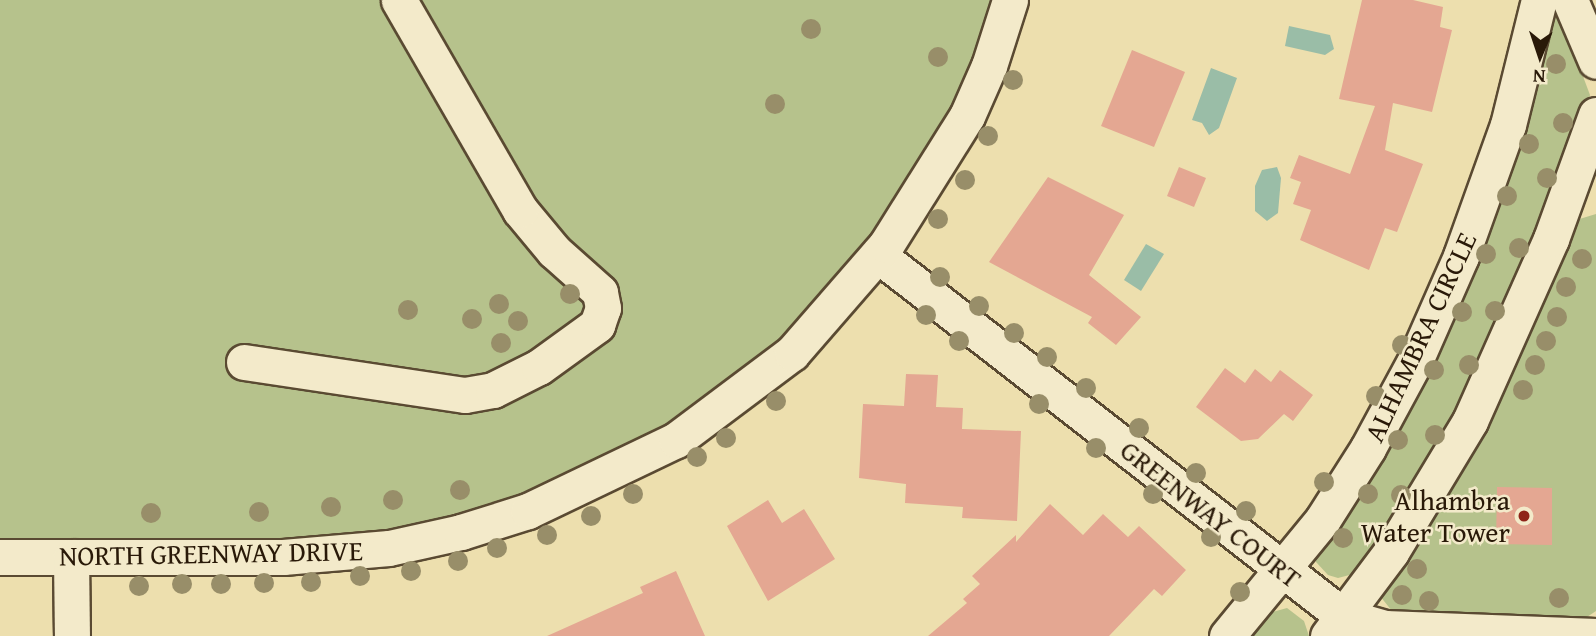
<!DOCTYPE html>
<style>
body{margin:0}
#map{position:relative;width:1596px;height:636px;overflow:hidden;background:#eddfae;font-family:"Gentium Book Plus",serif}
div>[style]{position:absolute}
.green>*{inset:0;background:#b6c28c}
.water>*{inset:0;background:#9abda7}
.building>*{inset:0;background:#e4a792}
.roads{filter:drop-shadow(2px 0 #5a4a32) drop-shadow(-2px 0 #5a4a32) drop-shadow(0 2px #5a4a32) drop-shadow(0 -2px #5a4a32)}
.minor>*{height:35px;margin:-17.5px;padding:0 17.5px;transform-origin:17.5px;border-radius:17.5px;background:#f3eaca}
.trees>*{width:20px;height:20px;margin:-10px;border-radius:50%;background:#988e69}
.dots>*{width:19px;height:19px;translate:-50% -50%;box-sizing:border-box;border:4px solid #f3eaca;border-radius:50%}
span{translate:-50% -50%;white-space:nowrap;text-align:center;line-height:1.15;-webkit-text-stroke:5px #f3eaca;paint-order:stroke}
.street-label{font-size:28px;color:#291908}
.poi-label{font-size:28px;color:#291908}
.right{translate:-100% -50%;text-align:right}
.north{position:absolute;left:1505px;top:21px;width:70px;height:70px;-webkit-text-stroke:5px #f3eaca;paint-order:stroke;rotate:182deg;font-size:19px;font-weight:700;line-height:28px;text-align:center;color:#291908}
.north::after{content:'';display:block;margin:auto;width:24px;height:32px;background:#291908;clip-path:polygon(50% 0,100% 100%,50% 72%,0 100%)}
</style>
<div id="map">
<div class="green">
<i style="clip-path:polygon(0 0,998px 0,953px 119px,838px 287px,718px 398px,547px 492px,369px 539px,0 545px)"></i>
<i style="clip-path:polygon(1555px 14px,1561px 18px,1590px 95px,1568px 167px,1435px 465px,1361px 572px,1338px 578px,1328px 575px,1316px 562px,1316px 553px,1548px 17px)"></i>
<i style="clip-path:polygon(1596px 214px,1596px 611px,1584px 619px,1392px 611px,1380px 596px,1480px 435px,1549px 286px,1573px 221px)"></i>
<i style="clip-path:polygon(1287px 608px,1304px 621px,1309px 636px,1244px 636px,1265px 614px)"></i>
</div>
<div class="water">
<i style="clip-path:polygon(1289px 26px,1330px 35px,1334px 49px,1325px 55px,1285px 46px)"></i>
<i style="clip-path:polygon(1211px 68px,1237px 78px,1219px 128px,1209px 135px,1202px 123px,1192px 120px)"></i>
<i style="clip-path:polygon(1277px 167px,1281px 178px,1278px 213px,1267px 221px,1255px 211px,1255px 186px,1262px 170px)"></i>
<i style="clip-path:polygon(1146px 244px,1164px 254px,1141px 291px,1124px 280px)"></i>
</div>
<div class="building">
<i style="clip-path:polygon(1362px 0,1413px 0,1443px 7px,1440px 27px,1452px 30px,1432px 112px,1393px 103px,1385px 150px,1423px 164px,1397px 232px,1385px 228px,1369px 270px,1300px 240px,1311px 210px,1293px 204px,1301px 182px,1290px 178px,1299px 155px,1350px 174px,1375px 106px,1339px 99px)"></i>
<i style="clip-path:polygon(1132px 50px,1185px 72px,1154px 147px,1101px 126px)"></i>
<i style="clip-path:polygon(1179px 167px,1206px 178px,1194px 207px,1167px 196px)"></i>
<i style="clip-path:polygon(1048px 177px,1124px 215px,1089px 275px,1141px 317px,1116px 345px,1088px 323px,1092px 317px,989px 262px)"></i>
<i style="clip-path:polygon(1225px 368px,1245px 383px,1255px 369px,1271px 382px,1280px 370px,1313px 395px,1293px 421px,1284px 414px,1258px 439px,1241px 441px,1196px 407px)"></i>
<i style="clip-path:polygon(906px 374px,938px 375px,936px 407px,963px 408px,962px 429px,1021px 431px,1017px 521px,962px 518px,963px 507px,905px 503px,906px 484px,859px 478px,863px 404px,904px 406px)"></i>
<i style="clip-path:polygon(1497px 487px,1552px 488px,1552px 545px,1496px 544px)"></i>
<i style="clip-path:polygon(768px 500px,782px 523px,804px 509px,835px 559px,768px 601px,727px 526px)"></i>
<i style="clip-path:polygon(1050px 504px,1083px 535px,1103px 514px,1128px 537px,1139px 526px,1186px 570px,1162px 596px,1154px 589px,1109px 636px,928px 636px,967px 603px,963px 599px,980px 584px,972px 576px,1016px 535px,1016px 542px)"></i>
<i style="clip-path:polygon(676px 571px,705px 636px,547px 636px,643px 593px,640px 587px)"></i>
</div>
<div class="roads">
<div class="minor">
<i style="left:1570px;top:0;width:66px;rotate:66.9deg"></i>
<i style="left:878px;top:255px;width:589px;rotate:37.82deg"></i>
<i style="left:1343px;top:616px;width:44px;rotate:15.9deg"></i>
<i style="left:1385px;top:628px;width:211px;rotate:2.2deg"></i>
<i style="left:244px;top:362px;width:223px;rotate:8.5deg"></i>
<i style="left:465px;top:395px;width:28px;rotate:-10deg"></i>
<i style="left:493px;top:390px;width:51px;rotate:-26.6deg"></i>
<i style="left:539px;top:367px;width:72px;rotate:-35.9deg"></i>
<i style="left:597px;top:325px;width:18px;rotate:-71deg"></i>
<i style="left:603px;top:308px;width:16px;rotate:-101deg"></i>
<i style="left:600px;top:292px;width:62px;rotate:-138.3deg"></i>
<i style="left:554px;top:251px;width:53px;rotate:-129.7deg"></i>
<i style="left:520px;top:210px;width:242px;rotate:-120deg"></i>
<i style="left:0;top:557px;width:283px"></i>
<i style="left:283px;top:557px;width:106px;rotate:-4.9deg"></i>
<i style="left:389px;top:548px;width:74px;rotate:-12.5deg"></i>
<i style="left:461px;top:532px;width:70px;rotate:-17.4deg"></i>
<i style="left:528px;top:511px;width:164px;rotate:-25.6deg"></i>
<i style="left:676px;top:440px;width:145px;rotate:-36.9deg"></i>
<i style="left:792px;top:353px;width:143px;rotate:-49deg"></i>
<i style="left:886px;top:245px;width:152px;rotate:-57.9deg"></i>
<i style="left:967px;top:116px;width:55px;rotate:-66.3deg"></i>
<i style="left:989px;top:66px;width:69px;rotate:-72.3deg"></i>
<i style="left:71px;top:557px;width:79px;rotate:89.3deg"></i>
<i style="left:1227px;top:636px;width:151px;rotate:-50.6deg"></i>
<i style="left:1323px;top:519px;width:84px;rotate:-57.6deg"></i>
<i style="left:1368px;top:448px;width:99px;rotate:-61.6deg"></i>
<i style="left:1415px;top:361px;width:115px;rotate:-66.3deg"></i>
<i style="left:1461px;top:256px;width:139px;rotate:-70.3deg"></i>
<i style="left:1508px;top:125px;width:129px;rotate:-76.1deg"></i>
<i style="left:1328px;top:636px;width:105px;rotate:-53.1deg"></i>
<i style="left:1391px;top:552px;width:153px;rotate:-58.9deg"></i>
<i style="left:1470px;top:421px;width:199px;rotate:-66deg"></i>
<i style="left:1551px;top:239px;width:132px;rotate:-70.1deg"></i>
</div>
</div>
<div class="trees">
<i style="left:811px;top:29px"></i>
<i style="left:938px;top:57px"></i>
<i style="left:1556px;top:64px"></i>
<i style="left:1013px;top:80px"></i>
<i style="left:775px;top:104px"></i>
<i style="left:1563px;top:123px"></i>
<i style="left:988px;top:136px"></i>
<i style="left:1529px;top:144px"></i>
<i style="left:1547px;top:178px"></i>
<i style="left:965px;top:180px"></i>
<i style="left:1507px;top:196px"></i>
<i style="left:938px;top:219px"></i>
<i style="left:1519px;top:248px"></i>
<i style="left:1486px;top:254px"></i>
<i style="left:1582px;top:259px"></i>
<i style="left:940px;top:277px"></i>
<i style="left:1566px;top:287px"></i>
<i style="left:570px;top:294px"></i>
<i style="left:499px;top:304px"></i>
<i style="left:979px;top:306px"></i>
<i style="left:408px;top:310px"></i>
<i style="left:1495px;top:311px"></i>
<i style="left:1462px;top:312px"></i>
<i style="left:926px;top:315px"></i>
<i style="left:1557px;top:317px"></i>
<i style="left:472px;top:319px"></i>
<i style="left:518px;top:321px"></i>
<i style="left:1014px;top:333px"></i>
<i style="left:959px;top:341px"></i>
<i style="left:1546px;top:341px"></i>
<i style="left:501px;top:343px"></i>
<i style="left:1402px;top:345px"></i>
<i style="left:1047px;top:357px"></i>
<i style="left:1469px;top:365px"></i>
<i style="left:1535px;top:365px"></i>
<i style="left:1434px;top:370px"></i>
<i style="left:1086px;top:388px"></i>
<i style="left:1523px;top:390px"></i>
<i style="left:1376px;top:396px"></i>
<i style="left:776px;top:401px"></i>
<i style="left:1039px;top:404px"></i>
<i style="left:1139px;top:428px"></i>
<i style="left:1435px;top:435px"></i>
<i style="left:726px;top:438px"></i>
<i style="left:1398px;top:440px"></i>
<i style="left:1096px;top:448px"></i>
<i style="left:697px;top:457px"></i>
<i style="left:1196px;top:473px"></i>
<i style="left:1324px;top:482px"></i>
<i style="left:460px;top:490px"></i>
<i style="left:633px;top:494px"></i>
<i style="left:1153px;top:494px"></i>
<i style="left:1368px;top:494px"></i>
<i style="left:1401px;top:495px"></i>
<i style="left:393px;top:500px"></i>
<i style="left:331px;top:507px"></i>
<i style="left:1246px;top:511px"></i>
<i style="left:259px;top:512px"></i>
<i style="left:151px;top:513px"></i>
<i style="left:591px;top:516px"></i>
<i style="left:547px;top:535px"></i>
<i style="left:1211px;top:537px"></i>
<i style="left:1343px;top:538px"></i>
<i style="left:497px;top:548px"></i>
<i style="left:458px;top:561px"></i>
<i style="left:1417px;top:569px"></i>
<i style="left:411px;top:571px"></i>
<i style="left:360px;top:576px"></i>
<i style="left:311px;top:582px"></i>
<i style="left:264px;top:583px"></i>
<i style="left:182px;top:584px"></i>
<i style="left:221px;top:584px"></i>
<i style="left:139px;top:586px"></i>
<i style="left:1240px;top:592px"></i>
<i style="left:1402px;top:595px"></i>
<i style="left:1559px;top:598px"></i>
<i style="left:1429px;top:601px"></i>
</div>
<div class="dots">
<i style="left:1524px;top:516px;background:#8f2418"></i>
</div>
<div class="street-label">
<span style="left:1420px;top:337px;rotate:-65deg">ALHAMBRA CIRCLE</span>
<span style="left:1211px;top:514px;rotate:38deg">GREENWAY COURT</span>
<span style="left:211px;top:553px;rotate:-1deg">NORTH GREENWAY DRIVE</span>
</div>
<div class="poi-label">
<span class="right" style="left:1510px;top:516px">Alhambra<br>Water Tower</span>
</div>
<div class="north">N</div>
</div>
